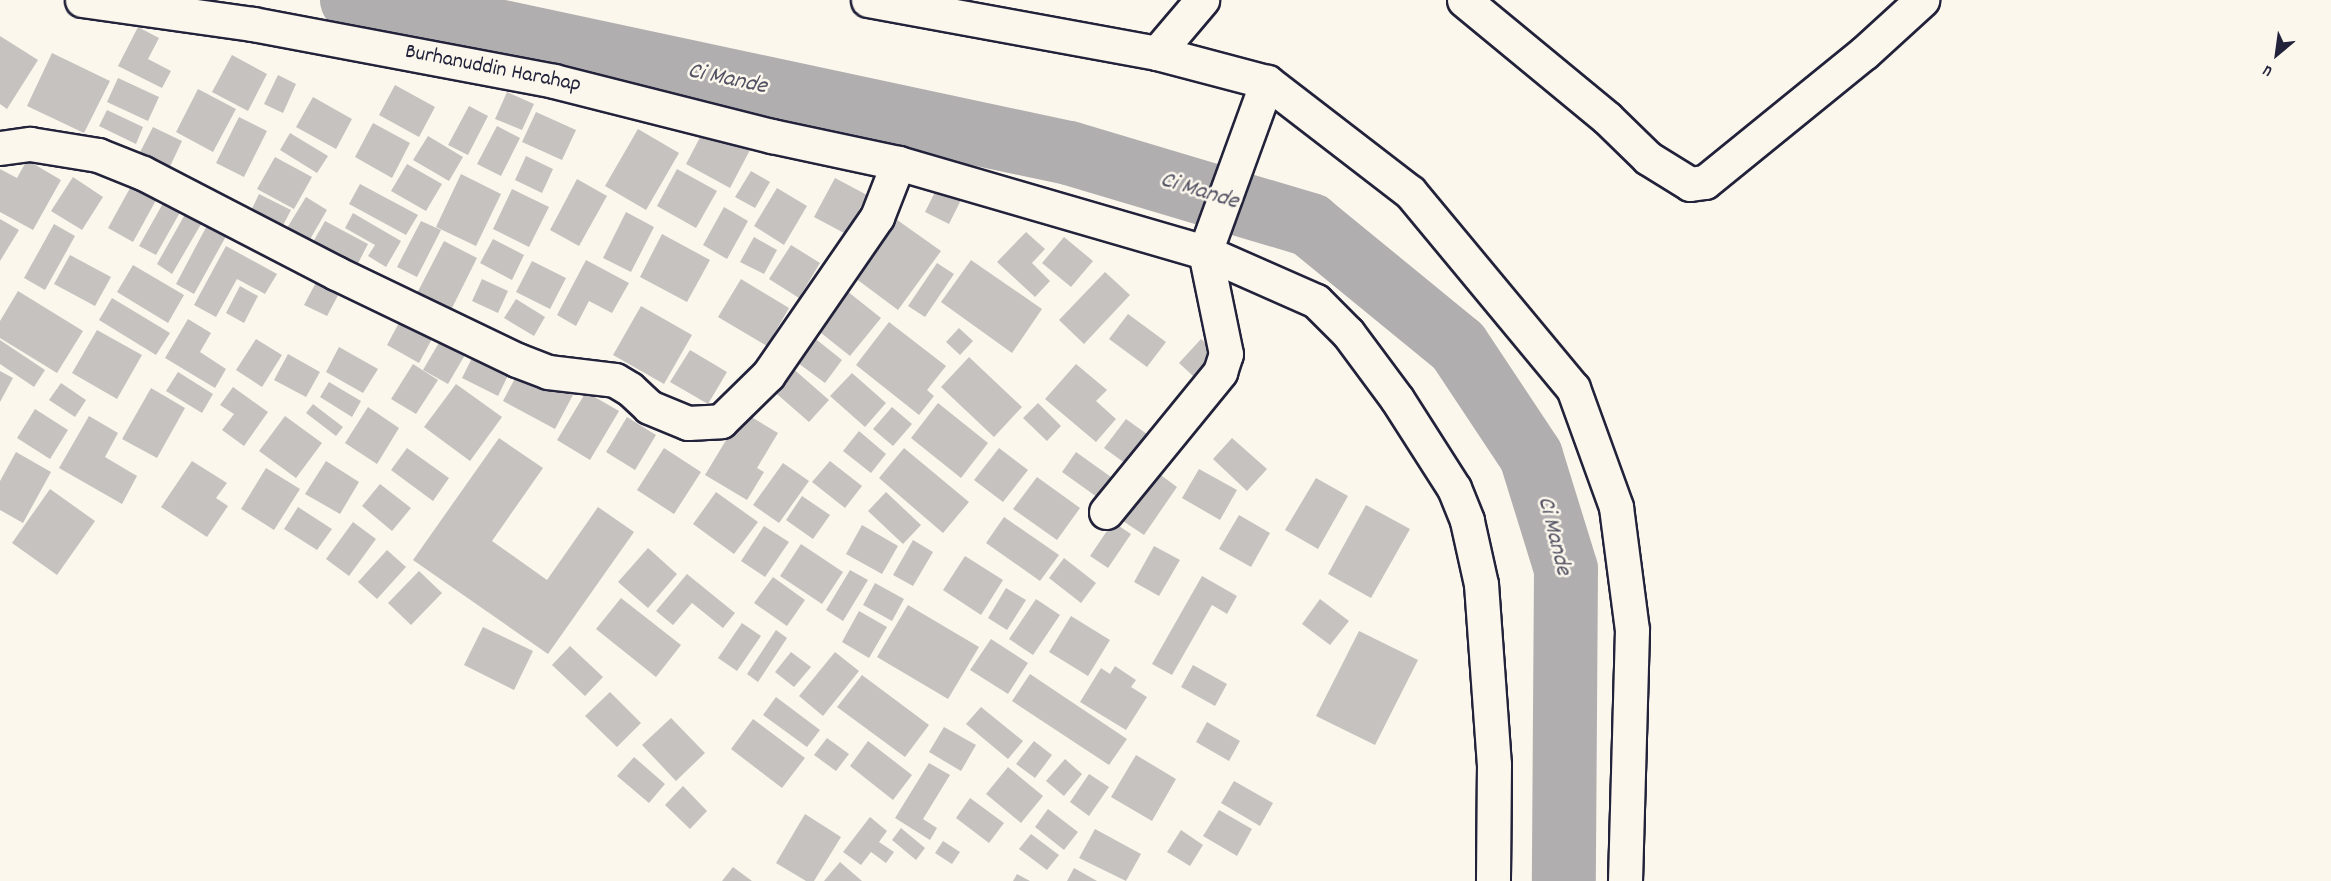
<!DOCTYPE html>
<style>
body{margin:0}
#map{position:relative;width:2331px;height:881px;overflow:hidden;background:#fbf7ec;font-family:Dekko,sans-serif}
div>[style]{position:absolute}
.river>*{height:64px;margin:-32px;padding:0 32px;transform-origin:32px;border-radius:32px;background:#b1aeb0}
.building>*{inset:0;background:#c6c2c0}
.roads{filter:drop-shadow(2px 0 #22223b) drop-shadow(-2px 0 #22223b) drop-shadow(0 2px #22223b) drop-shadow(0 -2px #22223b)}
.minor>*{height:33px;margin:-16.5px;padding:0 16.5px;transform-origin:16.5px;border-radius:16.5px;background:#fbf7ec}
span{translate:-50% -50%;white-space:nowrap;text-align:center;line-height:1.15;-webkit-text-stroke:5px #fbf7ec;paint-order:stroke}
.street-label{font-size:22px;color:#22223b}
.water-label{font-size:24px;color:#545364;font-style:italic}
.north{position:absolute;left:2247px;top:24px;width:60px;height:60px;-webkit-text-stroke:4px #fbf7ec;paint-order:stroke;rotate:209deg;font-size:16px;font-weight:700;line-height:24px;text-align:center;color:#22223b}
.north::after{content:'';display:block;margin:auto;width:21px;height:27px;background:#22223b;clip-path:polygon(50% 0,100% 100%,50% 72%,0 100%)}
</style>
<div id="map">
<div class="river">
<i style="left:352px;top:0;width:733px;rotate:12.05deg"></i>
<i style="left:1069px;top:153px;width:252px;rotate:16.6deg"></i>
<i style="left:1310px;top:225px;width:191px;rotate:39.3deg"></i>
<i style="left:1458px;top:346px;width:132px;rotate:56.4deg"></i>
<i style="left:1531px;top:456px;width:118px;rotate:72.8deg"></i>
<i style="left:1566px;top:569px;width:312px;rotate:90.4deg"></i>
</div>
<div class="building">
<i style="clip-path:polygon(138px 27px,159px 38px,148px 59px,171px 71px,162px 88px,118px 66px)"></i>
<i style="clip-path:polygon(0 36px,38px 60px,7px 109px,0 104px)"></i>
<i style="clip-path:polygon(52px 53px,110px 81px,84px 133px,27px 106px)"></i>
<i style="clip-path:polygon(232px 55px,267px 74px,248px 111px,212px 92px)"></i>
<i style="clip-path:polygon(278px 75px,296px 84px,283px 113px,264px 104px)"></i>
<i style="clip-path:polygon(118px 78px,159px 97px,148px 121px,107px 102px)"></i>
<i style="clip-path:polygon(395px 85px,435px 107px,419px 137px,379px 115px)"></i>
<i style="clip-path:polygon(198px 89px,236px 109px,213px 152px,176px 132px)"></i>
<i style="clip-path:polygon(507px 92px,534px 104px,522px 130px,495px 119px)"></i>
<i style="clip-path:polygon(313px 97px,352px 119px,336px 149px,296px 127px)"></i>
<i style="clip-path:polygon(469px 106px,488px 116px,468px 155px,448px 145px)"></i>
<i style="clip-path:polygon(107px 110px,143px 127px,136px 144px,99px 126px)"></i>
<i style="clip-path:polygon(536px 112px,576px 130px,562px 160px,522px 142px)"></i>
<i style="clip-path:polygon(239px 117px,267px 131px,244px 177px,216px 163px)"></i>
<i style="clip-path:polygon(373px 123px,410px 143px,392px 178px,355px 157px)"></i>
<i style="clip-path:polygon(497px 126px,520px 138px,501px 176px,477px 164px)"></i>
<i style="clip-path:polygon(706px 126px,750px 150px,730px 188px,686px 164px)"></i>
<i style="clip-path:polygon(153px 127px,182px 141px,166px 175px,136px 160px)"></i>
<i style="clip-path:polygon(638px 129px,679px 153px,646px 210px,605px 186px)"></i>
<i style="clip-path:polygon(290px 133px,328px 156px,317px 173px,280px 150px)"></i>
<i style="clip-path:polygon(428px 136px,463px 157px,449px 181px,413px 160px)"></i>
<i style="clip-path:polygon(526px 156px,553px 169px,542px 193px,515px 180px)"></i>
<i style="clip-path:polygon(275px 157px,312px 177px,294px 209px,257px 189px)"></i>
<i style="clip-path:polygon(27px 160px,61px 180px,33px 230px,0 212px,0 169px,17px 178px)"></i>
<i style="clip-path:polygon(407px 164px,442px 184px,426px 211px,391px 191px)"></i>
<i style="clip-path:polygon(677px 169px,717px 191px,696px 228px,657px 206px)"></i>
<i style="clip-path:polygon(751px 171px,770px 182px,755px 208px,735px 197px)"></i>
<i style="clip-path:polygon(461px 174px,501px 194px,476px 246px,436px 227px)"></i>
<i style="clip-path:polygon(73px 177px,103px 197px,82px 230px,51px 211px)"></i>
<i style="clip-path:polygon(835px 178px,867px 195px,846px 234px,814px 217px)"></i>
<i style="clip-path:polygon(135px 179px,160px 193px,133px 242px,108px 228px)"></i>
<i style="clip-path:polygon(577px 179px,607px 196px,579px 246px,550px 230px)"></i>
<i style="clip-path:polygon(360px 184px,418px 215px,406px 235px,349px 204px)"></i>
<i style="clip-path:polygon(777px 188px,807px 206px,784px 245px,754px 226px)"></i>
<i style="clip-path:polygon(937px 188px,961px 200px,949px 224px,925px 212px)"></i>
<i style="clip-path:polygon(512px 189px,549px 207px,529px 247px,493px 229px)"></i>
<i style="clip-path:polygon(259px 194px,291px 210px,278px 235px,247px 219px)"></i>
<i style="clip-path:polygon(306px 197px,327px 210px,309px 241px,287px 228px)"></i>
<i style="clip-path:polygon(166px 198px,183px 207px,156px 255px,139px 246px)"></i>
<i style="clip-path:polygon(724px 207px,748px 221px,727px 259px,703px 245px)"></i>
<i style="clip-path:polygon(188px 209px,204px 219px,172px 274px,157px 264px)"></i>
<i style="clip-path:polygon(626px 212px,654px 227px,631px 272px,603px 258px)"></i>
<i style="clip-path:polygon(353px 213px,401px 241px,386px 267px,368px 256px,375px 245px,345px 228px)"></i>
<i style="clip-path:polygon(893px 217px,941px 251px,898px 310px,851px 275px)"></i>
<i style="clip-path:polygon(211px 218px,230px 229px,194px 294px,176px 284px)"></i>
<i style="clip-path:polygon(0 219px,19px 230px,0 261px)"></i>
<i style="clip-path:polygon(325px 221px,368px 244px,353px 273px,309px 249px)"></i>
<i style="clip-path:polygon(421px 221px,441px 230px,417px 277px,397px 267px)"></i>
<i style="clip-path:polygon(54px 224px,75px 236px,45px 290px,24px 278px)"></i>
<i style="clip-path:polygon(1026px 232px,1045px 249px,1032px 263px,1050px 281px,1035px 297px,997px 262px)"></i>
<i style="clip-path:polygon(662px 234px,710px 260px,687px 302px,640px 277px)"></i>
<i style="clip-path:polygon(754px 237px,777px 250px,764px 274px,740px 262px)"></i>
<i style="clip-path:polygon(1064px 237px,1093px 261px,1071px 287px,1042px 263px)"></i>
<i style="clip-path:polygon(493px 239px,524px 255px,512px 280px,480px 263px)"></i>
<i style="clip-path:polygon(444px 241px,477px 258px,447px 318px,413px 301px)"></i>
<i style="clip-path:polygon(791px 245px,820px 263px,799px 298px,769px 279px)"></i>
<i style="clip-path:polygon(226px 246px,277px 274px,265px 294px,237px 279px,216px 317px,194px 305px)"></i>
<i style="clip-path:polygon(70px 255px,111px 277px,95px 306px,54px 284px)"></i>
<i style="clip-path:polygon(586px 260px,629px 283px,612px 313px,589px 301px,576px 326px,557px 315px)"></i>
<i style="clip-path:polygon(971px 260px,1042px 309px,1012px 353px,941px 302px)"></i>
<i style="clip-path:polygon(532px 261px,566px 278px,550px 309px,516px 292px)"></i>
<i style="clip-path:polygon(937px 263px,954px 274px,925px 317px,908px 306px)"></i>
<i style="clip-path:polygon(133px 265px,184px 295px,168px 323px,117px 292px)"></i>
<i style="clip-path:polygon(1105px 272px,1130px 295px,1084px 344px,1059px 320px)"></i>
<i style="clip-path:polygon(320px 275px,343px 286px,327px 316px,304px 305px)"></i>
<i style="clip-path:polygon(482px 279px,508px 291px,498px 313px,472px 301px)"></i>
<i style="clip-path:polygon(741px 279px,789px 308px,767px 346px,718px 317px)"></i>
<i style="clip-path:polygon(240px 286px,258px 296px,244px 323px,226px 313px)"></i>
<i style="clip-path:polygon(842px 287px,881px 318px,850px 356px,811px 325px)"></i>
<i style="clip-path:polygon(18px 291px,83px 331px,57px 373px,0 338px,0 321px)"></i>
<i style="clip-path:polygon(112px 298px,170px 333px,156px 355px,99px 320px)"></i>
<i style="clip-path:polygon(516px 299px,545px 317px,534px 336px,504px 318px)"></i>
<i style="clip-path:polygon(641px 306px,692px 335px,664px 384px,613px 355px)"></i>
<i style="clip-path:polygon(407px 308px,439px 326px,419px 363px,387px 345px)"></i>
<i style="clip-path:polygon(1128px 314px,1166px 342px,1147px 367px,1109px 339px)"></i>
<i style="clip-path:polygon(188px 319px,211px 333px,200px 352px,226px 369px,215px 388px,165px 358px)"></i>
<i style="clip-path:polygon(889px 322px,946px 366px,927px 390px,934px 396px,919px 415px,856px 365px)"></i>
<i style="clip-path:polygon(959px 328px,973px 341px,960px 355px,946px 342px)"></i>
<i style="clip-path:polygon(447px 329px,472px 343px,448px 384px,423px 370px)"></i>
<i style="clip-path:polygon(97px 330px,142px 355px,117px 399px,72px 373px)"></i>
<i style="clip-path:polygon(812px 336px,842px 360px,825px 383px,794px 360px)"></i>
<i style="clip-path:polygon(256px 339px,282px 355px,262px 387px,236px 370px)"></i>
<i style="clip-path:polygon(1201px 339px,1215px 351px,1193px 376px,1179px 363px)"></i>
<i style="clip-path:polygon(0 340px,45px 370px,34px 387px,0 364px)"></i>
<i style="clip-path:polygon(478px 346px,514px 363px,498px 396px,462px 378px)"></i>
<i style="clip-path:polygon(339px 347px,378px 369px,363px 393px,326px 372px)"></i>
<i style="clip-path:polygon(690px 350px,727px 372px,708px 404px,670px 382px)"></i>
<i style="clip-path:polygon(288px 354px,320px 372px,306px 397px,274px 380px)"></i>
<i style="clip-path:polygon(969px 357px,1022px 407px,994px 437px,941px 387px)"></i>
<i style="clip-path:polygon(413px 364px,438px 380px,416px 414px,391px 399px)"></i>
<i style="clip-path:polygon(1076px 364px,1107px 390px,1096px 401px,1116px 419px,1096px 442px,1045px 399px)"></i>
<i style="clip-path:polygon(522px 365px,574px 393px,555px 429px,503px 401px)"></i>
<i style="clip-path:polygon(790px 366px,829px 400px,809px 422px,770px 388px)"></i>
<i style="clip-path:polygon(0 371px,13px 378px,0 402px)"></i>
<i style="clip-path:polygon(178px 372px,213px 394px,202px 413px,166px 391px)"></i>
<i style="clip-path:polygon(852px 373px,886px 403px,865px 427px,830px 396px)"></i>
<i style="clip-path:polygon(329px 382px,361px 401px,352px 417px,320px 397px)"></i>
<i style="clip-path:polygon(61px 383px,86px 400px,75px 417px,49px 400px)"></i>
<i style="clip-path:polygon(456px 384px,502px 417px,470px 461px,424px 427px)"></i>
<i style="clip-path:polygon(233px 387px,268px 412px,244px 446px,222px 430px,234px 414px,220px 405px)"></i>
<i style="clip-path:polygon(151px 388px,185px 408px,157px 458px,122px 439px)"></i>
<i style="clip-path:polygon(586px 392px,619px 411px,590px 460px,557px 440px)"></i>
<i style="clip-path:polygon(938px 403px,988px 443px,961px 478px,911px 438px)"></i>
<i style="clip-path:polygon(1038px 403px,1061px 426px,1047px 441px,1023px 418px)"></i>
<i style="clip-path:polygon(313px 404px,343px 427px,336px 436px,306px 413px)"></i>
<i style="clip-path:polygon(368px 407px,399px 428px,377px 464px,345px 443px)"></i>
<i style="clip-path:polygon(892px 407px,912px 424px,893px 446px,873px 429px)"></i>
<i style="clip-path:polygon(35px 409px,68px 430px,50px 459px,17px 438px)"></i>
<i style="clip-path:polygon(743px 412px,778px 433px,757px 468px,764px 472px,747px 500px,705px 475px)"></i>
<i style="clip-path:polygon(89px 416px,118px 433px,105px 457px,137px 476px,122px 504px,59px 468px)"></i>
<i style="clip-path:polygon(285px 416px,322px 443px,296px 478px,259px 451px)"></i>
<i style="clip-path:polygon(627px 417px,656px 435px,635px 470px,606px 452px)"></i>
<i style="clip-path:polygon(1126px 419px,1151px 437px,1129px 466px,1104px 448px)"></i>
<i style="clip-path:polygon(859px 431px,886px 454px,871px 473px,843px 451px)"></i>
<i style="clip-path:polygon(499px 438px,543px 468px,492px 541px,547px 580px,598px 507px,634px 532px,548px 654px,413px 560px)"></i>
<i style="clip-path:polygon(1232px 438px,1267px 469px,1247px 491px,1213px 459px)"></i>
<i style="clip-path:polygon(407px 448px,449px 478px,433px 501px,391px 470px)"></i>
<i style="clip-path:polygon(664px 448px,701px 472px,674px 514px,637px 490px)"></i>
<i style="clip-path:polygon(904px 448px,969px 502px,943px 533px,879px 478px)"></i>
<i style="clip-path:polygon(999px 448px,1028px 470px,1003px 502px,974px 480px)"></i>
<i style="clip-path:polygon(16px 452px,51px 472px,23px 523px,0 510px,0 481px)"></i>
<i style="clip-path:polygon(1076px 452px,1111px 477px,1097px 497px,1062px 472px)"></i>
<i style="clip-path:polygon(192px 461px,227px 483px,216px 498px,228px 506px,207px 537px,161px 507px)"></i>
<i style="clip-path:polygon(326px 461px,359px 482px,340px 514px,305px 494px)"></i>
<i style="clip-path:polygon(830px 461px,862px 486px,845px 508px,812px 482px)"></i>
<i style="clip-path:polygon(783px 463px,809px 481px,779px 523px,753px 505px)"></i>
<i style="clip-path:polygon(266px 468px,300px 489px,274px 530px,241px 509px)"></i>
<i style="clip-path:polygon(1151px 468px,1177px 487px,1144px 535px,1117px 517px)"></i>
<i style="clip-path:polygon(1199px 469px,1237px 490px,1220px 520px,1182px 498px)"></i>
<i style="clip-path:polygon(1037px 477px,1080px 508px,1057px 540px,1013px 509px)"></i>
<i style="clip-path:polygon(1316px 478px,1348px 496px,1318px 549px,1285px 530px)"></i>
<i style="clip-path:polygon(380px 484px,411px 508px,392px 531px,362px 506px)"></i>
<i style="clip-path:polygon(50px 489px,95px 521px,57px 575px,12px 543px)"></i>
<i style="clip-path:polygon(716px 492px,758px 522px,734px 554px,693px 524px)"></i>
<i style="clip-path:polygon(886px 492px,921px 525px,903px 544px,868px 511px)"></i>
<i style="clip-path:polygon(802px 496px,830px 515px,813px 539px,786px 520px)"></i>
<i style="clip-path:polygon(1366px 505px,1410px 529px,1371px 598px,1328px 574px)"></i>
<i style="clip-path:polygon(298px 507px,332px 529px,317px 550px,284px 529px)"></i>
<i style="clip-path:polygon(1239px 515px,1270px 533px,1251px 567px,1219px 549px)"></i>
<i style="clip-path:polygon(1004px 517px,1059px 555px,1040px 581px,986px 543px)"></i>
<i style="clip-path:polygon(353px 522px,376px 539px,349px 576px,326px 559px)"></i>
<i style="clip-path:polygon(1113px 522px,1131px 534px,1108px 568px,1090px 556px)"></i>
<i style="clip-path:polygon(862px 525px,898px 546px,882px 574px,846px 554px)"></i>
<i style="clip-path:polygon(764px 526px,789px 542px,765px 577px,741px 561px)"></i>
<i style="clip-path:polygon(913px 540px,933px 552px,913px 586px,893px 575px)"></i>
<i style="clip-path:polygon(801px 544px,843px 572px,822px 604px,780px 576px)"></i>
<i style="clip-path:polygon(1154px 546px,1180px 560px,1159px 596px,1134px 582px)"></i>
<i style="clip-path:polygon(648px 548px,677px 574px,648px 608px,618px 582px)"></i>
<i style="clip-path:polygon(387px 550px,406px 567px,377px 599px,358px 582px)"></i>
<i style="clip-path:polygon(965px 556px,1003px 580px,981px 615px,943px 590px)"></i>
<i style="clip-path:polygon(1064px 558px,1096px 583px,1081px 603px,1049px 578px)"></i>
<i style="clip-path:polygon(850px 570px,868px 580px,843px 621px,826px 610px)"></i>
<i style="clip-path:polygon(419px 571px,442px 593px,411px 625px,388px 603px)"></i>
<i style="clip-path:polygon(687px 574px,735px 613px,723px 628px,692px 603px,673px 625px,656px 611px)"></i>
<i style="clip-path:polygon(1202px 576px,1237px 596px,1227px 614px,1212px 605px,1172px 675px,1152px 664px)"></i>
<i style="clip-path:polygon(773px 577px,805px 600px,787px 626px,754px 603px)"></i>
<i style="clip-path:polygon(875px 583px,904px 599px,892px 621px,863px 605px)"></i>
<i style="clip-path:polygon(1006px 588px,1026px 600px,1007px 630px,988px 618px)"></i>
<i style="clip-path:polygon(621px 598px,681px 645px,656px 677px,596px 629px)"></i>
<i style="clip-path:polygon(1036px 599px,1060px 615px,1033px 655px,1009px 639px)"></i>
<i style="clip-path:polygon(1320px 599px,1349px 621px,1330px 645px,1302px 624px)"></i>
<i style="clip-path:polygon(908px 605px,979px 647px,948px 699px,877px 657px)"></i>
<i style="clip-path:polygon(859px 611px,887px 627px,869px 658px,842px 642px)"></i>
<i style="clip-path:polygon(1071px 616px,1110px 640px,1088px 676px,1049px 652px)"></i>
<i style="clip-path:polygon(742px 623px,761px 636px,737px 671px,718px 658px)"></i>
<i style="clip-path:polygon(483px 627px,533px 651px,514px 690px,464px 665px)"></i>
<i style="clip-path:polygon(776px 630px,787px 638px,758px 682px,747px 674px)"></i>
<i style="clip-path:polygon(1359px 631px,1418px 660px,1375px 745px,1316px 716px)"></i>
<i style="clip-path:polygon(991px 639px,1028px 663px,1008px 694px,970px 670px)"></i>
<i style="clip-path:polygon(570px 646px,603px 677px,585px 696px,552px 665px)"></i>
<i style="clip-path:polygon(791px 652px,811px 667px,794px 687px,775px 672px)"></i>
<i style="clip-path:polygon(835px 652px,859px 671px,823px 716px,799px 696px)"></i>
<i style="clip-path:polygon(1193px 665px,1227px 684px,1215px 706px,1181px 687px)"></i>
<i style="clip-path:polygon(1115px 666px,1136px 680px,1131px 687px,1147px 697px,1126px 730px,1080px 702px,1101px 668px,1110px 674px)"></i>
<i style="clip-path:polygon(1030px 674px,1127px 739px,1109px 765px,1012px 701px)"></i>
<i style="clip-path:polygon(862px 675px,929px 725px,905px 757px,837px 707px)"></i>
<i style="clip-path:polygon(610px 692px,641px 723px,617px 747px,585px 716px)"></i>
<i style="clip-path:polygon(776px 697px,820px 730px,807px 747px,763px 715px)"></i>
<i style="clip-path:polygon(981px 707px,1023px 741px,1008px 759px,966px 724px)"></i>
<i style="clip-path:polygon(671px 718px,705px 753px,676px 781px,642px 745px)"></i>
<i style="clip-path:polygon(753px 719px,805px 758px,782px 788px,731px 749px)"></i>
<i style="clip-path:polygon(1207px 722px,1240px 741px,1229px 761px,1196px 742px)"></i>
<i style="clip-path:polygon(944px 727px,976px 745px,961px 771px,929px 752px)"></i>
<i style="clip-path:polygon(827px 738px,849px 754px,836px 771px,814px 755px)"></i>
<i style="clip-path:polygon(868px 741px,912px 775px,893px 800px,850px 766px)"></i>
<i style="clip-path:polygon(1034px 741px,1052px 755px,1035px 778px,1016px 764px)"></i>
<i style="clip-path:polygon(1136px 755px,1176px 779px,1152px 821px,1111px 797px)"></i>
<i style="clip-path:polygon(634px 757px,665px 784px,649px 803px,617px 776px)"></i>
<i style="clip-path:polygon(1065px 759px,1082px 774px,1064px 796px,1046px 781px)"></i>
<i style="clip-path:polygon(929px 763px,950px 775px,923px 819px,937px 828px,930px 840px,895px 818px)"></i>
<i style="clip-path:polygon(1008px 767px,1043px 796px,1021px 823px,986px 794px)"></i>
<i style="clip-path:polygon(1089px 774px,1109px 787px,1089px 816px,1070px 802px)"></i>
<i style="clip-path:polygon(1234px 781px,1273px 803px,1260px 826px,1221px 803px)"></i>
<i style="clip-path:polygon(683px 786px,707px 811px,690px 829px,665px 805px)"></i>
<i style="clip-path:polygon(970px 798px,1004px 823px,989px 843px,956px 818px)"></i>
<i style="clip-path:polygon(1048px 809px,1078px 832px,1064px 850px,1035px 827px)"></i>
<i style="clip-path:polygon(1219px 810px,1252px 829px,1237px 856px,1203px 836px)"></i>
<i style="clip-path:polygon(805px 814px,841px 837px,814px 881px,806px 881px,776px 863px)"></i>
<i style="clip-path:polygon(870px 817px,887px 831px,879px 842px,894px 852px,886px 863px,871px 852px,861px 865px,843px 852px)"></i>
<i style="clip-path:polygon(901px 828px,925px 848px,916px 860px,892px 840px)"></i>
<i style="clip-path:polygon(1095px 829px,1141px 854px,1126px 881px,1079px 858px)"></i>
<i style="clip-path:polygon(1181px 830px,1203px 845px,1190px 866px,1167px 852px)"></i>
<i style="clip-path:polygon(1031px 834px,1059px 855px,1047px 870px,1019px 849px)"></i>
<i style="clip-path:polygon(943px 841px,960px 852px,952px 864px,935px 853px)"></i>
<i style="clip-path:polygon(840px 862px,862px 881px,824px 881px)"></i>
<i style="clip-path:polygon(733px 867px,752px 881px,722px 881px)"></i>
<i style="clip-path:polygon(1074px 868px,1097px 881px,1067px 881px)"></i>
<i style="clip-path:polygon(1017px 874px,1030px 881px,1013px 881px)"></i>
</div>
<div class="roads">
<div class="minor">
<i style="left:82px;top:0;width:173px;rotate:8deg"></i>
<i style="left:253px;top:24px;width:306px;rotate:10.7deg"></i>
<i style="left:554px;top:81px;width:225px;rotate:14.2deg"></i>
<i style="left:772px;top:136px;width:129px;rotate:12.1deg"></i>
<i style="left:898px;top:163px;width:320px;rotate:16.2deg"></i>
<i style="left:1205px;top:252px;width:121px;rotate:23.8deg"></i>
<i style="left:1316px;top:301px;width:45px;rotate:45deg"></i>
<i style="left:1348px;top:333px;width:82px;rotate:53.4deg"></i>
<i style="left:1397px;top:399px;width:106px;rotate:57.4deg"></i>
<i style="left:1454px;top:488px;width:35px;rotate:68deg"></i>
<i style="left:1467px;top:521px;width:65px;rotate:77.5deg"></i>
<i style="left:1481px;top:584px;width:180px;rotate:85.9deg"></i>
<i style="left:1494px;top:764px;width:117px;rotate:90.5deg"></i>
<i style="left:868px;top:0;width:294px;rotate:10.4deg"></i>
<i style="left:1157px;top:53px;width:114px;rotate:14.8deg"></i>
<i style="left:1267px;top:82px;width:180px;rotate:37.6deg"></i>
<i style="left:1410px;top:192px;width:255px;rotate:50.3deg"></i>
<i style="left:1573px;top:388px;width:127px;rotate:70.1deg"></i>
<i style="left:1616px;top:507px;width:124px;rotate:82.6deg"></i>
<i style="left:1632px;top:630px;width:251px;rotate:91.6deg"></i>
<i style="left:1464px;top:0;width:185px;rotate:39.5deg"></i>
<i style="left:1607px;top:118px;width:57px;rotate:44.3deg"></i>
<i style="left:1648px;top:158px;width:49px;rotate:31.8deg"></i>
<i style="left:1690px;top:184px;width:15px;rotate:-8deg"></i>
<i style="left:1705px;top:182px;width:205px;rotate:-39.1deg"></i>
<i style="left:1864px;top:53px;width:79px;rotate:-42.4deg"></i>
<i style="left:1157px;top:53px;width:70px;rotate:-49.7deg"></i>
<i style="left:0;top:148px;width:30px;rotate:-8deg"></i>
<i style="left:30px;top:144px;width:69px;rotate:9.2deg"></i>
<i style="left:98px;top:155px;width:48px;rotate:21.8deg"></i>
<i style="left:143px;top:173px;width:217px;rotate:27.4deg"></i>
<i style="left:336px;top:273px;width:201px;rotate:25.7deg"></i>
<i style="left:517px;top:360px;width:33px;rotate:21deg"></i>
<i style="left:548px;top:372px;width:67px;rotate:6.8deg"></i>
<i style="left:615px;top:380px;width:17px;rotate:31deg"></i>
<i style="left:630px;top:389px;width:26px;rotate:43deg"></i>
<i style="left:649px;top:407px;width:42px;rotate:22.3deg"></i>
<i style="left:688px;top:423px;width:33px;rotate:-3deg"></i>
<i style="left:721px;top:421px;width:66px;rotate:-44.4deg"></i>
<i style="left:768px;top:375px;width:192px;rotate:-55.4deg"></i>
<i style="left:877px;top:217px;width:58px;rotate:-68.7deg"></i>
<i style="left:1106px;top:512px;width:181px;rotate:-50.8deg"></i>
<i style="left:1220px;top:372px;width:19px;rotate:-72deg"></i>
<i style="left:1226px;top:354px;width:104px;rotate:-101.6deg"></i>
<i style="left:1205px;top:252px;width:181px;rotate:-70deg"></i>
</div>
</div>
<div class="street-label">
<span style="left:493px;top:69px;rotate:11deg">Burhanuddin Harahap</span>
</div>
<div class="water-label">
<span style="left:727px;top:80px;rotate:12deg">Ci Mande</span>
<span style="left:1199px;top:192px;rotate:17deg">Ci Mande</span>
<span style="left:1553px;top:536px;rotate:76deg">Ci Mande</span>
</div>
<div class="north">U</div>
</div>
